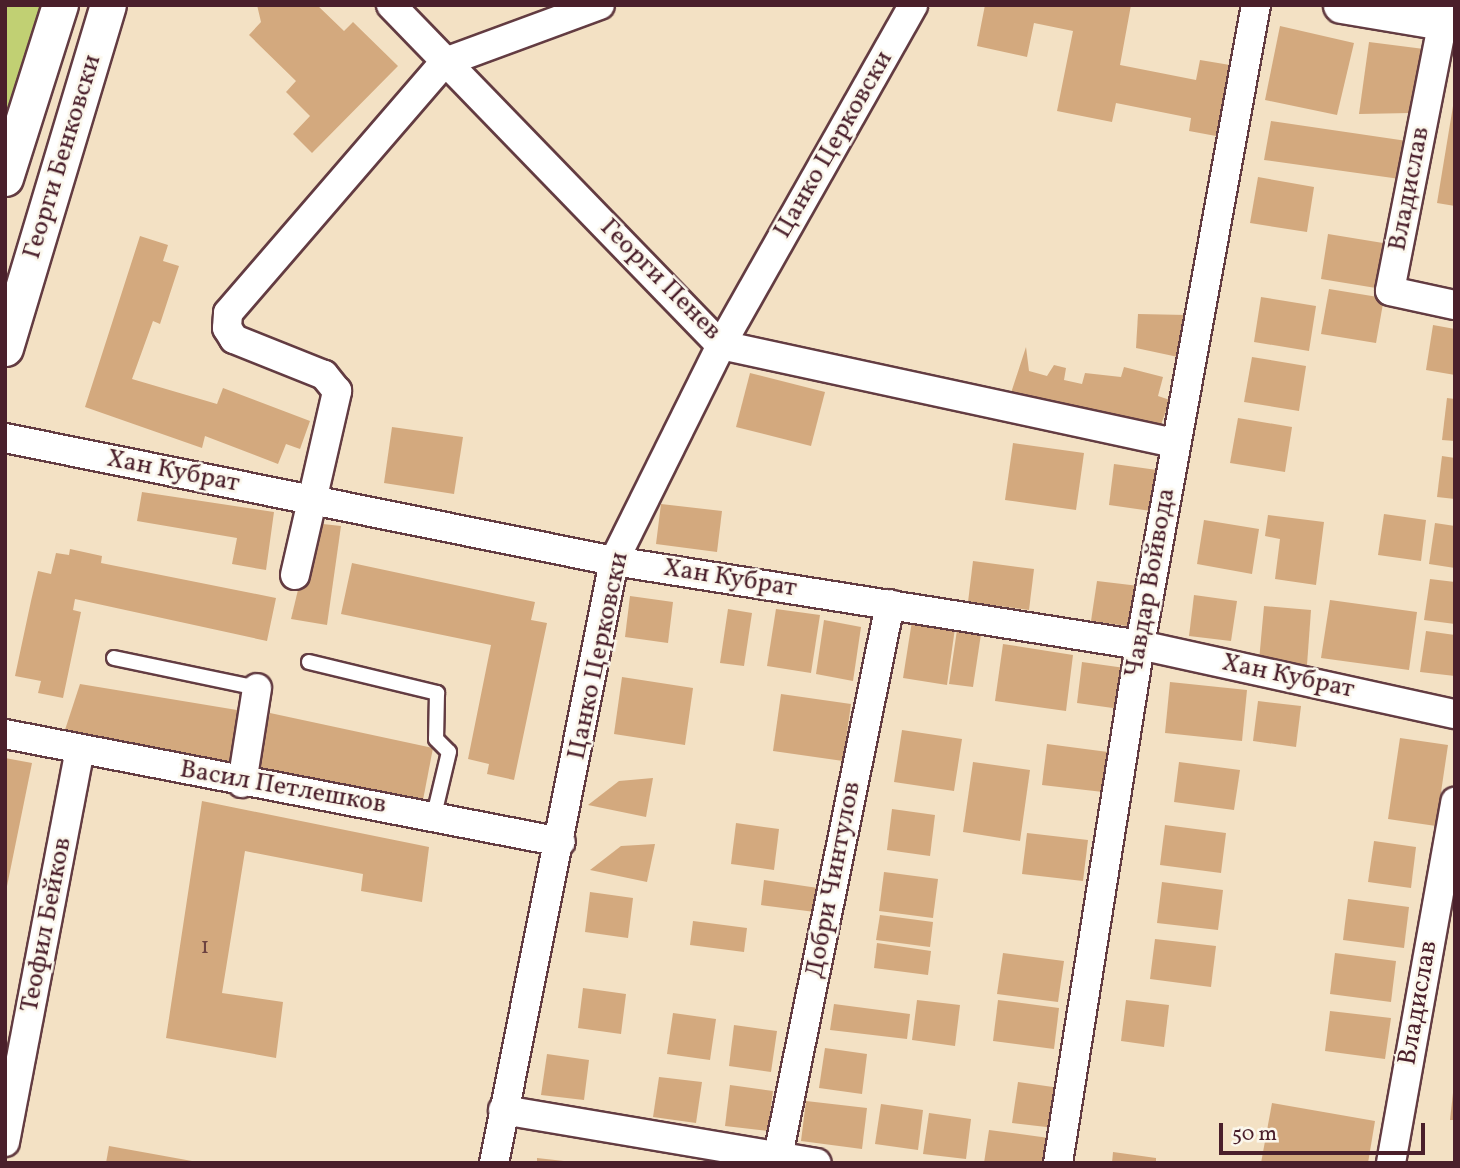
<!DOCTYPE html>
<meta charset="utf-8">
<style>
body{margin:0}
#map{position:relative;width:1460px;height:1168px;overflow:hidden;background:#f3e1c4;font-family:Vollkorn,serif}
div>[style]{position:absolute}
.green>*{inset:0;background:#c1d073}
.building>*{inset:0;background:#d3a97e}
.roads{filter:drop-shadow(2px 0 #633c42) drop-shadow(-2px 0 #633c42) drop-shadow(0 2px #633c42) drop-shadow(0 -2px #633c42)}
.service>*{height:14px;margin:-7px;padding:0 7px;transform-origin:7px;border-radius:7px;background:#fff}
.minor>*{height:28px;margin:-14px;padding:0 14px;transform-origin:14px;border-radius:14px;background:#fff}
.tertiary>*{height:35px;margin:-17.5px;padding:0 17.5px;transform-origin:17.5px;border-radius:17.5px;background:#fff}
span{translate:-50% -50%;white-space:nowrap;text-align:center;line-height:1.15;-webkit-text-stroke:5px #fbf7ec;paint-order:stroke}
.number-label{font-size:23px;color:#6c4240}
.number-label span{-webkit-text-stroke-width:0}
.street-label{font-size:26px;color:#4a1f2b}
.frame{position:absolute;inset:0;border:7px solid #4a1f2b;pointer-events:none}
.scale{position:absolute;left:1219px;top:1123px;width:206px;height:32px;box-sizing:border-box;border:4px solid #4a1f2b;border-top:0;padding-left:9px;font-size:21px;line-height:24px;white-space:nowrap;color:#4a1f2b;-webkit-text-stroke:5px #fbf7ec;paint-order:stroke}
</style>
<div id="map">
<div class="green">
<i style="clip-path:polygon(5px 5px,41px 5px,5px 120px)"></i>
</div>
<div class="building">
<i style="clip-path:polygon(257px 5px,317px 5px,344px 31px,353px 22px,398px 66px,312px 153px,293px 134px,310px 116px,286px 92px,296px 81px,249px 35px,261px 22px)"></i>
<i style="clip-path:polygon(985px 5px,1131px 5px,1120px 65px,1196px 80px,1200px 60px,1230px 65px,1216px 136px,1189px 131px,1191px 118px,1116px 103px,1112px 122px,1057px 111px,1073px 31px,1034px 23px,1027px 57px,977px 46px)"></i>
<i style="clip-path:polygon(1280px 26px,1354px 43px,1337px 115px,1265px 100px)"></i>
<i style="clip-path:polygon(1369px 42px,1424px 49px,1410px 113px,1359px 114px)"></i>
<i style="clip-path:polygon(1453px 106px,1455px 106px,1455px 206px,1437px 203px)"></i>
<i style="clip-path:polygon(1271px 121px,1407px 141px,1400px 179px,1264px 160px)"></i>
<i style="clip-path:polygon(1258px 177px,1314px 187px,1307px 232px,1250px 223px)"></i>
<i style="clip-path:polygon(1328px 234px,1383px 243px,1376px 288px,1321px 279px)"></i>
<i style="clip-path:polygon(140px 236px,168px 245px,163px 261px,179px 266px,160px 324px,153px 321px,132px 379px,217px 404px,223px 388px,310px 421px,300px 449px,286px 444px,278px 464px,205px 436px,202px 448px,85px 407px)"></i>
<i style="clip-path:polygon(1329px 289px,1384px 298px,1376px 343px,1321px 334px)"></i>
<i style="clip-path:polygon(1261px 297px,1316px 306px,1309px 351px,1254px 342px)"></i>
<i style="clip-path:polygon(1138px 314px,1187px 315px,1178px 357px,1136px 348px)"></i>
<i style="clip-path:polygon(1433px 325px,1455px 329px,1455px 375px,1426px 370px)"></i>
<i style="clip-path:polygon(1026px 347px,1029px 371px,1047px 376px,1054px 365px,1066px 368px,1064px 380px,1082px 384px,1085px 373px,1121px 377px,1124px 367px,1163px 377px,1158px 396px,1170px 400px,1159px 430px,1011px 393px)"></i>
<i style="clip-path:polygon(1252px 357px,1306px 366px,1299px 411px,1244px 402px)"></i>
<i style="clip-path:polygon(750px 373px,825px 392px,811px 446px,736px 427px)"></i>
<i style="clip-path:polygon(1447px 398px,1455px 399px,1455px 441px,1442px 440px)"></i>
<i style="clip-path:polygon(1238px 418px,1292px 427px,1285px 472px,1230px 463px)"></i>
<i style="clip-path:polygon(392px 427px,463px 437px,454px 494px,384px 483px)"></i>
<i style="clip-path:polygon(1013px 443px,1084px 453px,1076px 510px,1005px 500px)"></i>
<i style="clip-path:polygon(1442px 456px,1455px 458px,1455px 499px,1437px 497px)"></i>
<i style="clip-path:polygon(1114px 464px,1157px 470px,1151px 511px,1109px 505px)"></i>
<i style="clip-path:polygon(142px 492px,274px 512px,266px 570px,232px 564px,237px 538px,137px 521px)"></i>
<i style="clip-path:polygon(661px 504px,722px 511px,717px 552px,656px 544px)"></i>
<i style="clip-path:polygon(1384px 514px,1426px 520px,1421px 561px,1378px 555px)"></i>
<i style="clip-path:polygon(1268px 515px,1324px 522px,1316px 585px,1275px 579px,1280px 539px,1265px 536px)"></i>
<i style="clip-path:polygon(1204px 520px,1259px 529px,1252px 574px,1197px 564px)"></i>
<i style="clip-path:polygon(314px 523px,341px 526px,327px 625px,291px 619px)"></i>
<i style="clip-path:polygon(1435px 523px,1455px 526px,1455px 568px,1429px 564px)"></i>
<i style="clip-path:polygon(70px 549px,102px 556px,101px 563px,276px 598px,267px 641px,75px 599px,73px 610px,81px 612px,63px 698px,38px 693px,41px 681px,15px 676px,31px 601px,38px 571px,51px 574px,56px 553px,69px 555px)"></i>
<i style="clip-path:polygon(973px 561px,1034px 569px,1029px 610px,968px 602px)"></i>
<i style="clip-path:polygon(352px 563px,535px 602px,531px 620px,547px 623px,514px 780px,487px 774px,489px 764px,468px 759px,491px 645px,341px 614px)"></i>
<i style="clip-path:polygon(1430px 579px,1455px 582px,1455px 624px,1424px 620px)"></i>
<i style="clip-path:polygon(1097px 581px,1139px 586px,1134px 627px,1091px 621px)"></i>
<i style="clip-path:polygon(1194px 595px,1237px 601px,1231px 641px,1189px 636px)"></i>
<i style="clip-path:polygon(630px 596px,673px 602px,668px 643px,625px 637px)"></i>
<i style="clip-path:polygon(1330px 600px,1417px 612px,1409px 670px,1321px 658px)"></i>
<i style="clip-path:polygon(1264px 606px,1311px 610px,1307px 665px,1259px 661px)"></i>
<i style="clip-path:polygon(728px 609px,752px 613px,744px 666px,720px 663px)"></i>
<i style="clip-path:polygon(776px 609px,820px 615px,811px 673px,767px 666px)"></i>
<i style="clip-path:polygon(824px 620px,861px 627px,853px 681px,816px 674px)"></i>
<i style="clip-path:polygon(912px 621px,955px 628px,947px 685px,903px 678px)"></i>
<i style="clip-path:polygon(957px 630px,981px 634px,973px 687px,949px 684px)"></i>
<i style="clip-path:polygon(1426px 631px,1455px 635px,1455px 676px,1420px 672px)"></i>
<i style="clip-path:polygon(1003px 644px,1073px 655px,1066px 711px,995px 701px)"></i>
<i style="clip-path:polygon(1082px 662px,1125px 668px,1120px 709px,1077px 703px)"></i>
<i style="clip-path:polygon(622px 677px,693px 688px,685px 745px,614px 734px)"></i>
<i style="clip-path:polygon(1170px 682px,1247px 690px,1242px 741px,1165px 733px)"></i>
<i style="clip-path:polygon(80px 684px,243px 711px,230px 768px,62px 739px)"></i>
<i style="clip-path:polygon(781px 694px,851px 704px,843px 761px,773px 751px)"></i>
<i style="clip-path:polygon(1258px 701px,1301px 706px,1296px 747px,1253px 741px)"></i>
<i style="clip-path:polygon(270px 713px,433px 748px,423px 800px,255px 775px)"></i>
<i style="clip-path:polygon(902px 730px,962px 739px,954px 791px,894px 782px)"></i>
<i style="clip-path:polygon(1400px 738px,1448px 745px,1436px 826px,1388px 819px)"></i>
<i style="clip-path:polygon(1047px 744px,1108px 752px,1103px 792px,1042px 785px)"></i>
<i style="clip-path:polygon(5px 758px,32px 763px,6px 891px,5px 891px)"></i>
<i style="clip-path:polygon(973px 762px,1030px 770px,1020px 841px,963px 832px)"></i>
<i style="clip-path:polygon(1179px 762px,1240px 770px,1234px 810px,1174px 802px)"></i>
<i style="clip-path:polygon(653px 778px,646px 817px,588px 805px,619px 781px)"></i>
<i style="clip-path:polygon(202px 801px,429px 847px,422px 902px,361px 891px,363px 874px,245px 851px,222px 993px,283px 1002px,276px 1058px,166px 1038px)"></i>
<i style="clip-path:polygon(892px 809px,935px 815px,930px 856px,887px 850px)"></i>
<i style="clip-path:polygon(736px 823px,779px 829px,774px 870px,731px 864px)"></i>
<i style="clip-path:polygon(1165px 825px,1226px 833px,1221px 873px,1160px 865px)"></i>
<i style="clip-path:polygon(1027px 833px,1088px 840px,1083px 881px,1022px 874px)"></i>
<i style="clip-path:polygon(1374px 841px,1416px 847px,1411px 888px,1368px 882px)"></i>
<i style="clip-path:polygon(655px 844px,647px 882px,590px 870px,621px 846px)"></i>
<i style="clip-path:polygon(884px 872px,938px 879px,933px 918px,879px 911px)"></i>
<i style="clip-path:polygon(764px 880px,818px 888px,815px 912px,761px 905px)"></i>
<i style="clip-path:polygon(1162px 882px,1223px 890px,1218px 930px,1157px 923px)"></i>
<i style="clip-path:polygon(590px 892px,633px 898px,628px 938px,585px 932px)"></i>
<i style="clip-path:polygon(1348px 899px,1409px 907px,1404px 948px,1343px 940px)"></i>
<i style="clip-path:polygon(880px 915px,933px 922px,930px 947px,876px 940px)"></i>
<i style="clip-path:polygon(693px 921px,747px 928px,744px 952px,690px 945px)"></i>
<i style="clip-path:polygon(1155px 939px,1216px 946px,1211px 987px,1150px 979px)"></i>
<i style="clip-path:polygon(877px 943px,931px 951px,928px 975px,874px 968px)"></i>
<i style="clip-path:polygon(1003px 953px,1064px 961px,1058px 1002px,997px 994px)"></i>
<i style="clip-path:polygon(1335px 953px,1396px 961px,1391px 1002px,1330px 994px)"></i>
<i style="clip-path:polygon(583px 988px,626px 994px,621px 1034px,578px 1028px)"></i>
<i style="clip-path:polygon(917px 1000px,960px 1005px,955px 1046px,912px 1040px)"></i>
<i style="clip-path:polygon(998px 1000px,1059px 1008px,1054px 1049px,993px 1041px)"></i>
<i style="clip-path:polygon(1126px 1000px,1169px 1005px,1164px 1047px,1121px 1041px)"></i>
<i style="clip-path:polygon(834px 1004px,910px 1014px,907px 1039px,830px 1030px)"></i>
<i style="clip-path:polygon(1330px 1011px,1391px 1018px,1385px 1059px,1325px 1051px)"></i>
<i style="clip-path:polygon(673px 1013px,716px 1019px,710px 1060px,667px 1054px)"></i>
<i style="clip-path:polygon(734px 1025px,777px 1031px,771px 1072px,729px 1066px)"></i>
<i style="clip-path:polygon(825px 1048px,867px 1054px,862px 1094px,819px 1088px)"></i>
<i style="clip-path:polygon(547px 1054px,589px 1060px,584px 1100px,541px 1095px)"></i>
<i style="clip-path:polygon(659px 1077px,702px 1082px,696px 1123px,653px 1117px)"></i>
<i style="clip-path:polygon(1018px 1082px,1060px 1088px,1055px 1128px,1012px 1123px)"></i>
<i style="clip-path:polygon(730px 1085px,773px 1091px,768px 1131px,725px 1126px)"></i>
<i style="clip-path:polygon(1453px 1093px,1455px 1093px,1455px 1120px,1450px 1120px)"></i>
<i style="clip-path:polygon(806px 1101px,867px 1108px,862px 1149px,801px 1141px)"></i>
<i style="clip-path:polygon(1272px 1103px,1375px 1121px,1368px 1163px,1261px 1163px)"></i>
<i style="clip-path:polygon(881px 1104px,923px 1110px,918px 1150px,875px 1144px)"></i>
<i style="clip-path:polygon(929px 1113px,971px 1119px,966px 1159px,923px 1154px)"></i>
<i style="clip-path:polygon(989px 1130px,1049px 1138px,1046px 1163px,984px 1163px)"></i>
<i style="clip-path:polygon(109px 1146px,192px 1161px,192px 1163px,106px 1163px)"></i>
<i style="clip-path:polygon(1113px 1152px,1156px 1158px,1156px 1163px,1112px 1163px)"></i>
<i style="clip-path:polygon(537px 1158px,564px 1161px,564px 1163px,537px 1163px)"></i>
</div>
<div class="roads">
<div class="service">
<i style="left:114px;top:658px;width:146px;rotate:11.8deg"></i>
<i style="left:309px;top:662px;width:132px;rotate:13.6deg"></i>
<i style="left:437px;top:693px;width:46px;rotate:91.2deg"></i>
<i style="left:436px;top:739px;width:18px;rotate:45deg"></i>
<i style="left:449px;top:752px;width:65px;rotate:103.4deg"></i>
</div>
<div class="minor">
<i style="left:391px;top:5px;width:474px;rotate:45.9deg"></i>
<i style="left:721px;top:345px;width:464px;rotate:12.2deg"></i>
<i style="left:1446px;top:5px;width:291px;rotate:101.1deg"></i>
<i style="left:1390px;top:291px;width:66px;rotate:12.2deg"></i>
<i style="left:5px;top:438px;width:621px;rotate:11.42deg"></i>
<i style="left:614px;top:561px;width:533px;rotate:9.07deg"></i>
<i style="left:1140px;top:645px;width:322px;rotate:12.4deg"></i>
<i style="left:295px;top:575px;width:189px;rotate:-77.1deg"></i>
<i style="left:337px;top:391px;width:21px;rotate:-129deg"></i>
<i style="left:324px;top:375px;width:97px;rotate:-158.2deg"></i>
<i style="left:234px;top:339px;width:13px;rotate:-122deg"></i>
<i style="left:227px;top:328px;width:15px;rotate:-86deg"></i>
<i style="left:228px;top:313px;width:332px;rotate:-49.2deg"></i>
<i style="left:445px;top:62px;width:165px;rotate:-20.2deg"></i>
<i style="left:5px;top:734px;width:566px;rotate:10.99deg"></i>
<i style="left:242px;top:783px;width:96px;rotate:-81deg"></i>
<i style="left:503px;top:1110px;width:318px;rotate:9.6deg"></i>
<i style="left:5px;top:1142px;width:400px;rotate:-79.2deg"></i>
<i style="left:778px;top:1156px;width:563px;rotate:-78.53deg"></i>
<i style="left:494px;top:1163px;width:614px;rotate:-78.73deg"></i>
<i style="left:614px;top:561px;width:241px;rotate:-63.6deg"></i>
<i style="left:721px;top:345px;width:390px;rotate:-60.5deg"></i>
<i style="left:1058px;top:1163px;width:524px;rotate:-81deg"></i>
<i style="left:1140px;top:645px;width:650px;rotate:-79.73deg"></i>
<i style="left:1391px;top:1163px;width:367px;rotate:-79.9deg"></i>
</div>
<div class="tertiary">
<i style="left:1341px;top:5px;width:116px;rotate:9.5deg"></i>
<i style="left:5px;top:178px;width:182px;rotate:-72.4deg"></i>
<i style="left:5px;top:348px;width:358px;rotate:-73.3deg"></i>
</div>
</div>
<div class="number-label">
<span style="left:205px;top:947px">1</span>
</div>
<div class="street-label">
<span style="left:834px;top:145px;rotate:-60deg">Цанко Церковски</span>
<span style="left:63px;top:157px;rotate:-73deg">Георги Бенковски</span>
<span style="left:1410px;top:189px;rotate:-79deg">Владислав</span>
<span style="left:660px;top:280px;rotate:45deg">Георги Пенев</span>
<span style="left:173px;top:472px;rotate:11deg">Хан Кубрат</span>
<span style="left:730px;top:579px;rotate:9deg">Хан Кубрат</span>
<span style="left:1151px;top:583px;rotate:-80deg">Чавдар Войвода</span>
<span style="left:599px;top:656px;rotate:-78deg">Цанко Церковски</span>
<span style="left:1288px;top:677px;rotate:12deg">Хан Кубрат</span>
<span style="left:283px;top:788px;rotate:10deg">Васил Петлешков</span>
<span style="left:834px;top:880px;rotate:-79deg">Добри Чинтулов</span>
<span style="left:47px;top:925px;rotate:-79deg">Теофил Бейков</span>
<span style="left:1419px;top:1003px;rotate:-80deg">Владислав</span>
</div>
<div class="frame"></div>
<div class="scale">50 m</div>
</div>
